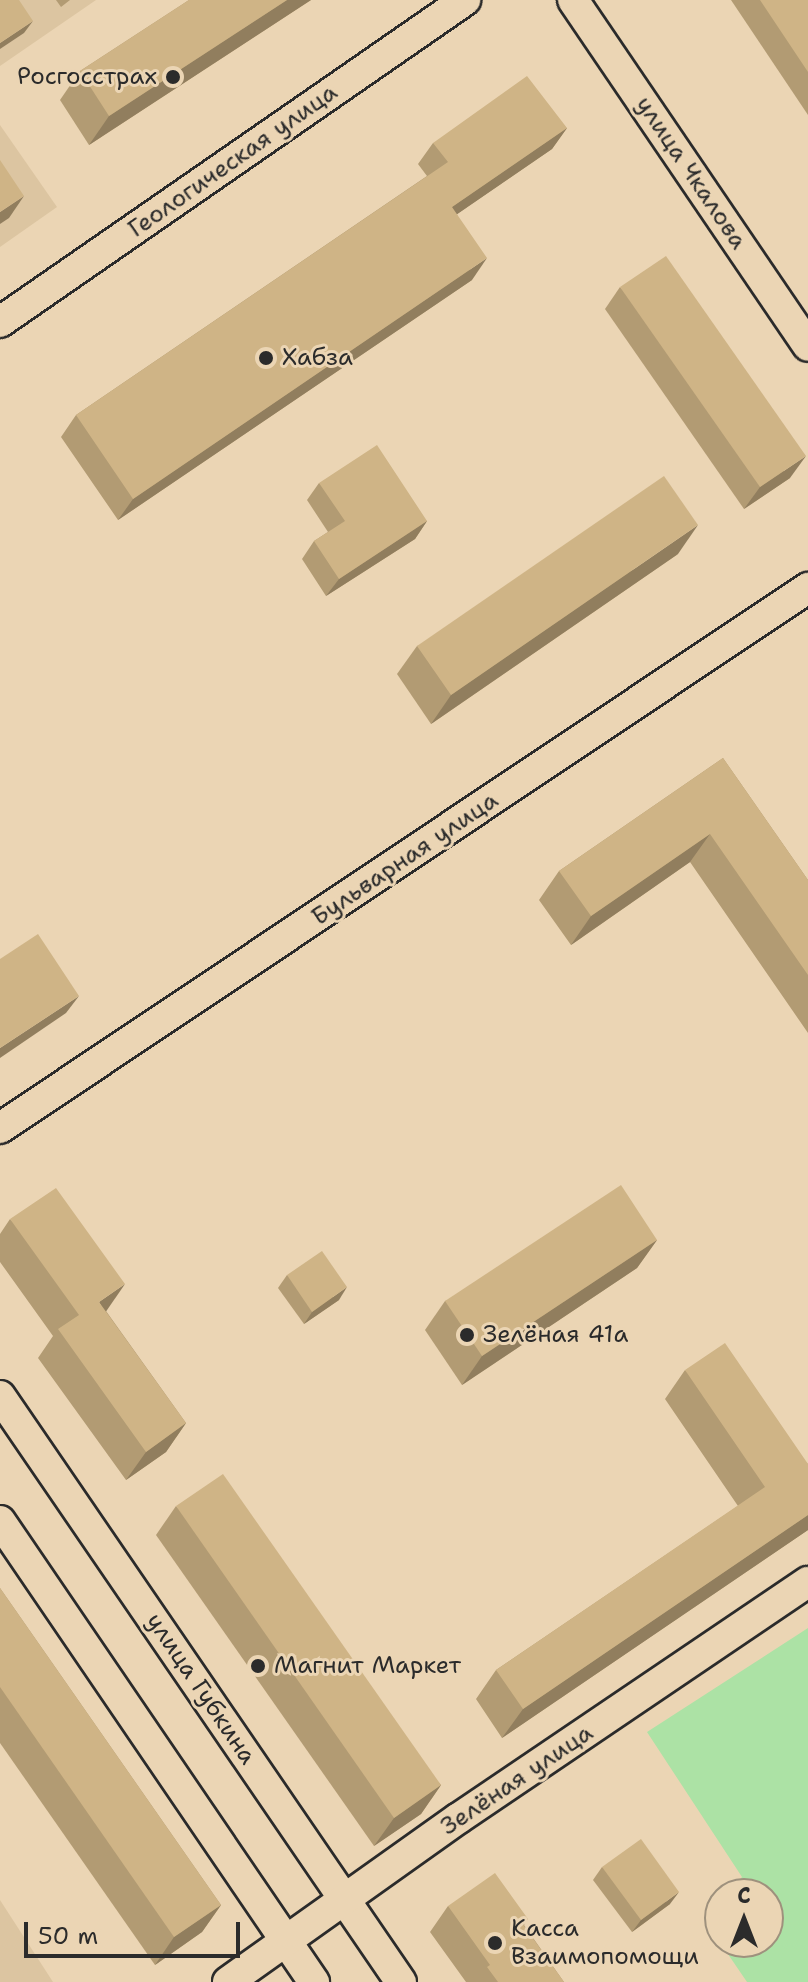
<!DOCTYPE html>
<meta charset="utf-8">
<style>
body{margin:0}
#map{position:relative;width:808px;height:1982px;overflow:hidden;background:#ebd5b4;font-family:"Shantell Sans",sans-serif}
div>[style]{position:absolute}
.built>*{inset:0;background:#dcc5a1}
.green>*{inset:0;background:#ace2a5}
.roads{filter:drop-shadow(2px 0 #2b2b2b) drop-shadow(-2px 0 #2b2b2b) drop-shadow(0 2px #2b2b2b) drop-shadow(0 -2px #2b2b2b)}
.minor>*{height:30px;margin:-15px;padding:0 15px;transform-origin:15px;border-radius:15px;background:#ebd5b4}
.wall>*{inset:0;background:#b29b73}
.shaded-wall>*{inset:0;background:#917e5e}
.building>*{inset:0;background:#cfb486}
.dots>*{width:22px;height:22px;translate:-50% -50%;box-sizing:border-box;border:4px solid #ebd5b4;border-radius:50%}
span{translate:-50% -50%;white-space:nowrap;text-align:center;line-height:1.15;-webkit-text-stroke:6px #ebd5b4;paint-order:stroke}
.poi-label{font-size:24px;color:#2b2b2b}
.right{translate:-100% -50%;text-align:right}
.left{translate:0 -50%;text-align:left}
.street-label{font-size:24px;color:#2b2b2b}
.north{position:absolute;left:704px;top:1878px;width:80px;height:80px;box-sizing:border-box;background:#ebd5b4;border:2px solid #9e917d;border-radius:50%;rotate:0deg;font-size:22px;font-weight:700;line-height:32px;text-align:center;color:#2b2b2b}
.north::after{content:'';display:block;margin:auto;width:28px;height:36px;background:#2b2b2b;clip-path:polygon(50% 0,100% 100%,50% 72%,0 100%)}
.scale{position:absolute;left:24px;top:1922px;width:216px;height:36px;box-sizing:border-box;border:4px solid #2b2b2b;border-top:0;padding-left:10px;font-size:24px;line-height:28px;white-space:nowrap;color:#2b2b2b;-webkit-text-stroke:6px #ebd5b4;paint-order:stroke}
</style>
<div id="map">
<div class="built">
<i style="clip-path:polygon(0 0,96px 0,0 66px)"></i>
<i style="clip-path:polygon(0 125px,57px 207px,0 247px)"></i>
<i style="clip-path:polygon(0 1900px,53px 1982px,0 1982px)"></i>
</div>
<div class="green">
<i style="clip-path:polygon(808px 1628px,808px 1982px,747px 1982px,704px 1919px,720px 1902px,720px 1942px,768px 1942px,768px 1894px,728px 1894px,742px 1877px,647px 1732px)"></i>
</div>
<div class="roads">
<div class="minor">
<i style="left:573px;top:0;width:418px;rotate:55.8deg"></i>
<i style="left:0;top:322px;width:566px;rotate:-34.7deg"></i>
<i style="left:0;top:1128px;width:972px;rotate:-33.76deg"></i>
<i style="left:0;top:1396px;width:710px;rotate:55.62deg"></i>
<i style="left:0;top:1521px;width:558px;rotate:55.74deg"></i>
<i style="left:228px;top:1982px;width:283px;rotate:-35.4deg"></i>
<i style="left:459px;top:1818px;width:421px;rotate:-34.1deg"></i>
</div>
</div>
<div class="wall">
<i style="clip-path:polygon(56px 0,70px 0,61px 7px)"></i>
<i style="clip-path:polygon(189px 0,311px 0,89px 145px,60px 100px,80px 71px)"></i>
<i style="clip-path:polygon(731px 0,808px 0,808px 115px)"></i>
<i style="clip-path:polygon(567px 128px,552px 149px,457px 214px,472px 280px,118px 520px,61px 437px,76px 415px,427px 176px,418px 164px,433px 143px)"></i>
<i style="clip-path:polygon(620px 287px,790px 478px,744px 509px,605px 309px)"></i>
<i style="clip-path:polygon(319px 483px,427px 521px,415px 539px,326px 596px,302px 559px,314px 541px,328px 532px,307px 500px)"></i>
<i style="clip-path:polygon(678px 554px,431px 724px,397px 674px,417px 646px)"></i>
<i style="clip-path:polygon(723px 758px,808px 880px,808px 1033px,690px 862px,571px 945px,539px 900px,559px 871px)"></i>
<i style="clip-path:polygon(10px 1219px,106px 1311px,186px 1423px,166px 1452px,126px 1480px,38px 1358px,53px 1336px,0 1262px,0 1234px)"></i>
<i style="clip-path:polygon(657px 1240px,637px 1268px,462px 1385px,425px 1330px,445px 1301px)"></i>
<i style="clip-path:polygon(287px 1275px,339px 1300px,304px 1324px,278px 1288px)"></i>
<i style="clip-path:polygon(685px 1370px,808px 1464px,808px 1530px,502px 1738px,476px 1699px,496px 1670px,738px 1506px,665px 1399px)"></i>
<i style="clip-path:polygon(176px 1506px,441px 1785px,421px 1814px,374px 1846px,156px 1535px)"></i>
<i style="clip-path:polygon(0 1588px,221px 1905px,202px 1932px,155px 1965px,0 1743px)"></i>
<i style="clip-path:polygon(602px 1867px,670px 1904px,632px 1932px,593px 1880px)"></i>
<i style="clip-path:polygon(448px 1906px,528px 1919px,524px 1925px,564px 1982px,466px 1982px,430px 1932px)"></i>
</div>
<div class="shaded-wall">
<i style="clip-path:polygon(287px 0,311px 0,89px 145px,109px 116px)"></i>
<i style="clip-path:polygon(33px 21px,24px 33px,0 49px,0 43px)"></i>
<i style="clip-path:polygon(567px 128px,552px 149px,437px 228px,452px 207px)"></i>
<i style="clip-path:polygon(24px 196px,9px 218px,0 224px,0 212px)"></i>
<i style="clip-path:polygon(487px 258px,472px 280px,118px 520px,133px 499px)"></i>
<i style="clip-path:polygon(806px 456px,790px 478px,744px 509px,760px 487px)"></i>
<i style="clip-path:polygon(427px 521px,415px 539px,326px 596px,339px 579px)"></i>
<i style="clip-path:polygon(698px 525px,678px 554px,431px 724px,451px 695px)"></i>
<i style="clip-path:polygon(710px 834px,690px 862px,571px 945px,591px 916px)"></i>
<i style="clip-path:polygon(79px 996px,66px 1013px,0 1058px,0 1048px)"></i>
<i style="clip-path:polygon(657px 1240px,637px 1268px,462px 1385px,482px 1356px)"></i>
<i style="clip-path:polygon(125px 1284px,105px 1313px,99px 1302px)"></i>
<i style="clip-path:polygon(347px 1287px,339px 1300px,304px 1324px,312px 1312px)"></i>
<i style="clip-path:polygon(186px 1423px,166px 1452px,126px 1480px,146px 1452px)"></i>
<i style="clip-path:polygon(808px 1515px,808px 1530px,502px 1738px,523px 1709px)"></i>
<i style="clip-path:polygon(441px 1785px,421px 1814px,374px 1846px,394px 1818px)"></i>
<i style="clip-path:polygon(679px 1892px,670px 1904px,632px 1932px,641px 1920px)"></i>
<i style="clip-path:polygon(221px 1905px,202px 1932px,155px 1965px,174px 1937px)"></i>
</div>
<div class="building">
<i style="clip-path:polygon(0 0,19px 0,33px 21px,0 43px)"></i>
<i style="clip-path:polygon(189px 0,287px 0,109px 116px,80px 71px)"></i>
<i style="clip-path:polygon(760px 0,808px 0,808px 72px)"></i>
<i style="clip-path:polygon(527px 76px,567px 128px,452px 207px,487px 258px,133px 499px,76px 415px,448px 162px,433px 143px)"></i>
<i style="clip-path:polygon(0 160px,24px 196px,0 212px)"></i>
<i style="clip-path:polygon(666px 256px,806px 456px,760px 487px,620px 287px)"></i>
<i style="clip-path:polygon(377px 445px,427px 521px,339px 579px,314px 541px,345px 521px,319px 483px)"></i>
<i style="clip-path:polygon(664px 476px,698px 525px,451px 695px,417px 646px)"></i>
<i style="clip-path:polygon(723px 758px,808px 880px,808px 975px,710px 834px,591px 916px,559px 871px)"></i>
<i style="clip-path:polygon(38px 934px,79px 996px,0 1048px,0 959px)"></i>
<i style="clip-path:polygon(621px 1185px,657px 1240px,482px 1356px,445px 1301px)"></i>
<i style="clip-path:polygon(56px 1188px,125px 1284px,99px 1302px,186px 1423px,146px 1452px,58px 1329px,79px 1315px,10px 1219px)"></i>
<i style="clip-path:polygon(322px 1251px,347px 1287px,312px 1312px,287px 1275px)"></i>
<i style="clip-path:polygon(725px 1343px,808px 1464px,808px 1515px,523px 1709px,496px 1670px,765px 1487px,685px 1370px)"></i>
<i style="clip-path:polygon(223px 1474px,441px 1785px,394px 1818px,176px 1506px)"></i>
<i style="clip-path:polygon(0 1588px,221px 1905px,174px 1937px,0 1687px)"></i>
<i style="clip-path:polygon(641px 1839px,679px 1892px,641px 1920px,602px 1867px)"></i>
<i style="clip-path:polygon(495px 1873px,528px 1919px,522px 1923px,564px 1982px,498px 1982px,487px 1967px,490px 1965px,448px 1906px)"></i>
</div>
<div class="dots">
<i style="left:173px;top:77px;background:#2b2b2b"></i>
<i style="left:266px;top:358px;background:#2b2b2b"></i>
<i style="left:467px;top:1335px;background:#2b2b2b"></i>
<i style="left:258px;top:1666px;background:#2b2b2b"></i>
<i style="left:495px;top:1943px;background:#2b2b2b"></i>
</div>
<div class="poi-label">
<span class="right" style="left:157px;top:77px">Росгосстрах</span>
<span class="left" style="left:282px;top:358px">Хабза</span>
<span class="left" style="left:483px;top:1335px">Зелёная 41а</span>
<span class="left" style="left:274px;top:1666px">Магнит Маркет</span>
<span class="left" style="left:511px;top:1943px">Касса<br>Взаимопомощи</span>
</div>
<div class="street-label">
<span style="left:233px;top:161px;rotate:-35deg">Геологическая улица</span>
<span style="left:691px;top:173px;rotate:56deg">улица Чкалова</span>
<span style="left:405px;top:859px;rotate:-34deg">Бульварная улица</span>
<span style="left:201px;top:1689px;rotate:56deg">улица Губкина</span>
<span style="left:517px;top:1780px;rotate:-34deg">Зелёная улица</span>
</div>
<div class="north">С</div>
<div class="scale">50 m</div>
</div>
